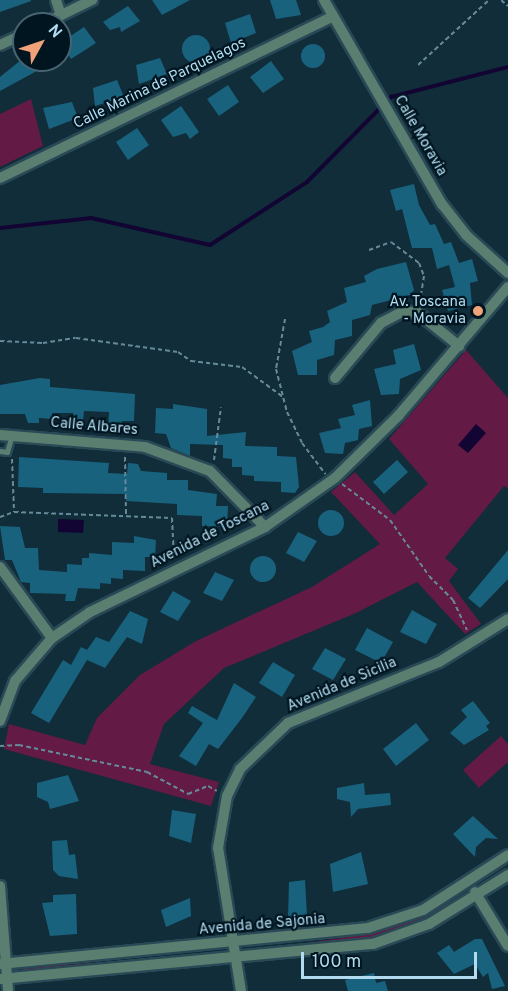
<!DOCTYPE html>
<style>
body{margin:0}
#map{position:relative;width:508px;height:991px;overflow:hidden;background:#102d39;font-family:Overpass,sans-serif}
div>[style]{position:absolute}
.green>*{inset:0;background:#631a45}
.water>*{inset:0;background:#120533}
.stream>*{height:4px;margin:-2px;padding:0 2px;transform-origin:2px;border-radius:2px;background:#120533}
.building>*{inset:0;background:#19627e}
.round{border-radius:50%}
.path>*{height:2px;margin-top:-1px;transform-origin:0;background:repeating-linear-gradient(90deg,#668a9a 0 4.5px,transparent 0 7.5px)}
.roads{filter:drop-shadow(2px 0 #2a4956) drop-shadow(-2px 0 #2a4956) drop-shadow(0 2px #2a4956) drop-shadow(0 -2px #2a4956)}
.lane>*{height:5px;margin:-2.5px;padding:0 2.5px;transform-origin:2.5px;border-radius:2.5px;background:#5a7e70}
.street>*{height:10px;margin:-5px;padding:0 5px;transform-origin:5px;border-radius:5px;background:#5a7e70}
.dots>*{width:16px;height:16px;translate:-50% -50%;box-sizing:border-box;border:3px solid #001520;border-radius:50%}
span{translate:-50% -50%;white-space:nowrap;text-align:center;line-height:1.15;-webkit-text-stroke:4.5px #001520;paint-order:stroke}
.street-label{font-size:15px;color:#b2dbef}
.poi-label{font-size:15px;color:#b2dbef}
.right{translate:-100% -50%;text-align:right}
.north{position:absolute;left:12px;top:12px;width:60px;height:60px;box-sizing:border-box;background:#001520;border:2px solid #476473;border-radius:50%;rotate:50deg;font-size:16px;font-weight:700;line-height:24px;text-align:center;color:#b2dbef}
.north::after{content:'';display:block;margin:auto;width:21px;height:27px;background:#f0a279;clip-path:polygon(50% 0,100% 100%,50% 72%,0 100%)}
.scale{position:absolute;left:301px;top:952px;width:176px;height:27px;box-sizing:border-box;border:3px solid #b2dbef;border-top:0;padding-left:8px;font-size:18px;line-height:21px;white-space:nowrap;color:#b2dbef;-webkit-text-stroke:4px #001520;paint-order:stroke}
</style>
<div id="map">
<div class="green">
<i style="clip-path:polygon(31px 99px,43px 146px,0 167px,0 114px)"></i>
<i style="clip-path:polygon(466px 350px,508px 398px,508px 488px,504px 486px,445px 558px,458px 569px,449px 581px,481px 624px,465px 634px,417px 582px,356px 613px,224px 668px,164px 724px,150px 764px,219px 782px,211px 806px,4px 749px,9px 724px,85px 745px,97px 718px,140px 675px,196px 641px,312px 587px,380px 544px,331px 492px,355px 472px,394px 515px,428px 484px,389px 439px)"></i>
<i style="clip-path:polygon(501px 736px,508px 744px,508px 762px,479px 788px,463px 770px)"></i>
<i style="clip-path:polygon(463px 898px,426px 918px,371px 938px,251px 951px,369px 934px)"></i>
<i style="clip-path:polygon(214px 954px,23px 970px,22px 969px,23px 968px)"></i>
</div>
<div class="water">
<i style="clip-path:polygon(476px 424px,486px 433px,468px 453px,458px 445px)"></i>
<i style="clip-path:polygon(58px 519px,84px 520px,83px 533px,58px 532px)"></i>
</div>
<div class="stream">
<i style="left:0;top:228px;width:92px;rotate:-6.3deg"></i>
<i style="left:91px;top:218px;width:122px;rotate:12.8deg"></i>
<i style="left:210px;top:245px;width:116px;rotate:-33deg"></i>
<i style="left:307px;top:182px;width:120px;rotate:-45.3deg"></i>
<i style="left:391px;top:97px;width:121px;rotate:-14.4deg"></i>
</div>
<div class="building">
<i style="clip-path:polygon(0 0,31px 0,31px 1px,0 12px)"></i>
<i style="clip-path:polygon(152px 0,190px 0,162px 15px)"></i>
<i style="clip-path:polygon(270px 0,296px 0,301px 15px,276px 19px)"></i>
<i style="clip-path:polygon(128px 6px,140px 21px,121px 32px,120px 27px,110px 30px,103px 22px)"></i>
<i style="clip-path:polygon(250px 14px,256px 33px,231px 43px,225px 23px)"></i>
<i style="clip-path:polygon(84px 27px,96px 43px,71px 59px,60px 43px)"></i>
<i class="round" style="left:182px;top:35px;width:28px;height:28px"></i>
<i class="round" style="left:301px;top:44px;width:24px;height:24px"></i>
<i style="clip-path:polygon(160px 58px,167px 74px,139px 84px,136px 65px)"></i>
<i style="clip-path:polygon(21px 60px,57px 60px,0 91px,0 77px)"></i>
<i style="clip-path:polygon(271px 61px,284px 79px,263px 93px,250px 77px)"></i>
<i style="clip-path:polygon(117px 80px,124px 97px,95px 106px,93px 88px)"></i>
<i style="clip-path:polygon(228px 85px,239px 102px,219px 116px,207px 99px)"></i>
<i style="clip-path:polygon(72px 102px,78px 118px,49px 129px,43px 108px)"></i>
<i style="clip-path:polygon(181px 106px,199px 132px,190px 139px,186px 133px,173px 137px,161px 120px)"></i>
<i style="clip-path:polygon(137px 128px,149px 145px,128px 160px,116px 142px)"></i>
<i style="clip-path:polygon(414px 184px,419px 205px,430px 225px,435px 224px,444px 244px,451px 242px,459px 263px,472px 259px,478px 281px,470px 283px,472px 305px,448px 311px,442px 290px,455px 287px,449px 265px,437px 269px,432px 248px,412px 248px,402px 209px,396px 211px,390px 190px)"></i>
<i style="clip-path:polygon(406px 262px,414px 290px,410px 295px,372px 305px,370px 315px,352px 320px,352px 336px,335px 340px,334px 355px,317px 360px,317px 375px,298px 375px,292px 351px,312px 342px,309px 331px,323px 327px,330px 322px,327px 311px,347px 302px,344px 288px,366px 282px,364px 276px,377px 269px)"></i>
<i style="clip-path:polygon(414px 344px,421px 370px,400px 379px,399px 394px,381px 395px,374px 369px,396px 364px,393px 350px)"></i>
<i style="clip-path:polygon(40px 378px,50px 379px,50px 387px,135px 394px,134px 421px,122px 421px,122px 429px,108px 428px,109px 412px,84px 411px,83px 421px,73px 421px,73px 413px,52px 413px,52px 419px,39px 418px,39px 423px,28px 423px,25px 414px,0 414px,0 385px)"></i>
<i style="clip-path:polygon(370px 400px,372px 426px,359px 429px,358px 440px,345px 443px,343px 454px,325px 453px,319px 433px,341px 428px,338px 419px,355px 415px,352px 405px)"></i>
<i style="clip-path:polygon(173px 404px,207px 409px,207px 436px,246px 432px,245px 446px,277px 447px,277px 456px,296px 457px,299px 487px,295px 493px,281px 492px,281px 482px,254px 481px,254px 476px,242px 475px,242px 467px,232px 467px,232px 459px,223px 458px,223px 445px,190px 444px,190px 456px,171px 448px,166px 434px,155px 433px,156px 408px,173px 409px)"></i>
<i style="clip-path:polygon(19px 457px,109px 463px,108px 473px,127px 474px,128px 463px,138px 464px,141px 471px,167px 473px,167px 480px,188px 480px,188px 490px,217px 494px,216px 506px,228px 506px,227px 527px,202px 526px,202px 516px,177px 515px,177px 504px,126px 501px,127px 494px,43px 493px,43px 488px,18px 487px)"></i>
<i style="clip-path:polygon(397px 460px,408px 472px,384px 494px,373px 482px)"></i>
<i class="round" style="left:318px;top:510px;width:26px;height:26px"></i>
<i style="clip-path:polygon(0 526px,20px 527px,25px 548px,38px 548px,39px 570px,67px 572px,67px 564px,82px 565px,82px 558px,89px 558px,89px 553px,112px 555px,112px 542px,134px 543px,134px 536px,156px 540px,155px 557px,145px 557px,145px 571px,123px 570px,123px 579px,111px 578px,111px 584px,100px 583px,100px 589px,78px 588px,75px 601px,65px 601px,66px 594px,30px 593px,30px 583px,21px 582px,12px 560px,5px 560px)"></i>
<i style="clip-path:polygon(298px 532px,317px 541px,304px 562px,286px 553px)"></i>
<i style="clip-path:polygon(508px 550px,508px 579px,480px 608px,468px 598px)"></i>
<i class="round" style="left:250px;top:556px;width:26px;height:26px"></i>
<i style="clip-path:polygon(215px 572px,234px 580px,222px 601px,203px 593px)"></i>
<i style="clip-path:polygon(173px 591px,191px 601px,178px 621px,160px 612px)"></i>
<i style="clip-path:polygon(412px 610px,437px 624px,426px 644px,400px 632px)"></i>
<i style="clip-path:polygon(130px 611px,148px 619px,142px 644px,127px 637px,105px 668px,87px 660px,49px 723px,31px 713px,63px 660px,71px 665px,81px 647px,87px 650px,96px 637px,109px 642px)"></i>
<i style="clip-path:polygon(367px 628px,393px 642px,381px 663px,355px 650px)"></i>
<i style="clip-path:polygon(325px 648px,346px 659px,333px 680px,312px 669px)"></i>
<i style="clip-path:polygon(273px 662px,295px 675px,282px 697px,259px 683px)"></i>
<i style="clip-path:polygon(234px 683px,256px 697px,242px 718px,218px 749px,209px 744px,196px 766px,179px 756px,203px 723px,188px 713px,192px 706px,217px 720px)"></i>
<i style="clip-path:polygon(473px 701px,490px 723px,486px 726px,489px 730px,464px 745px,450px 733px,467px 717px,461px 710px)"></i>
<i style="clip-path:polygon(416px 723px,429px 740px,396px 766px,383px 749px)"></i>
<i style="clip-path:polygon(68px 775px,79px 801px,50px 809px,48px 802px,37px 797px,37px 783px)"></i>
<i style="clip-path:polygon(364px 783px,365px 795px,390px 793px,391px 805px,358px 809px,351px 817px,350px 802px,337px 799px,337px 788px)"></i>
<i style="clip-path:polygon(172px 810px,196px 814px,191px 843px,169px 836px)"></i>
<i style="clip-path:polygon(473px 816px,498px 839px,486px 838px,476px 847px,475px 857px,453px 834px)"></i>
<i style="clip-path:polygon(67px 840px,69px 855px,75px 854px,78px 879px,59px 876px,53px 870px,52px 841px)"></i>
<i style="clip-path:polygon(361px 852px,368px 884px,333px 892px,330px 864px)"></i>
<i style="clip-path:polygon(305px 880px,307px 916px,288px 918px,289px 882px)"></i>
<i style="clip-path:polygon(76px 894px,77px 934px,50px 936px,42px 903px,53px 902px,53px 895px)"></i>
<i style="clip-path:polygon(190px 898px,191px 916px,166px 927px,161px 910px)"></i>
<i style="clip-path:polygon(475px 939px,482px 939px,505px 986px,492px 989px,488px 973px,483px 977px,475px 964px,454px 974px,437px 953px,449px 945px,454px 952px)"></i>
<i style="clip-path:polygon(374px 973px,376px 983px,385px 981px,388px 991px,348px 991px,345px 980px)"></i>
</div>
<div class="path">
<i style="left:501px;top:0;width:9px;rotate:41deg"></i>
<i style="left:418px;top:65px;width:96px;rotate:-42.5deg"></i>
<i style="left:369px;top:250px;width:23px;rotate:-20deg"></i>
<i style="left:391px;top:242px;width:35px;rotate:37deg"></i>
<i style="left:419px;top:263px;width:14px;rotate:69deg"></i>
<i style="left:424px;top:276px;width:25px;rotate:99deg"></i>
<i style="left:285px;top:319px;width:51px;rotate:100.2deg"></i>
<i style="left:276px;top:369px;width:44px;rotate:75.7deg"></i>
<i style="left:287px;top:412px;width:34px;rotate:64deg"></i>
<i style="left:302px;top:443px;width:39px;rotate:53deg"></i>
<i style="left:0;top:341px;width:43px;rotate:2.7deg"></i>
<i style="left:43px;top:343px;width:33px;rotate:-9deg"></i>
<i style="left:76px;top:338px;width:103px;rotate:7.8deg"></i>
<i style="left:178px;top:352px;width:16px;rotate:35deg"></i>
<i style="left:191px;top:361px;width:51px;rotate:6.7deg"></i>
<i style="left:242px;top:367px;width:51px;rotate:36.2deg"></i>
<i style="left:125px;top:457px;width:59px;rotate:89deg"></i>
<i style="left:12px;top:459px;width:53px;rotate:87.8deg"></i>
<i style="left:214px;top:460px;width:53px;rotate:-82.5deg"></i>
<i style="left:342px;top:484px;width:60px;rotate:36.9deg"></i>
<i style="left:390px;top:520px;width:68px;rotate:55.1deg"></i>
<i style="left:429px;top:576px;width:34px;rotate:45deg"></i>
<i style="left:453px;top:600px;width:33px;rotate:65deg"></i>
<i style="left:0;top:517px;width:15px;rotate:-20deg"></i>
<i style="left:14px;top:512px;width:158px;rotate:2.2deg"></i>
<i style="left:172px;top:518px;width:41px;rotate:87.2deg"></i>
<i style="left:0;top:746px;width:19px;rotate:-3deg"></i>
<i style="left:19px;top:745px;width:131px;rotate:11.9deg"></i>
<i style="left:147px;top:772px;width:47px;rotate:28.2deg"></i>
<i style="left:188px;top:794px;width:22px;rotate:-22deg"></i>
<i style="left:208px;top:786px;width:10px;rotate:29deg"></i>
</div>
<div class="roads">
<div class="lane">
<i style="left:0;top:451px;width:7px;rotate:8deg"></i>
<i style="left:7px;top:452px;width:18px;rotate:-74deg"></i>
</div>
<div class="street">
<i style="left:56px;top:0;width:16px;rotate:72deg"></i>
<i style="left:324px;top:0;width:236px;rotate:60deg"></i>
<i style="left:442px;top:204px;width:39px;rotate:52deg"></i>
<i style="left:466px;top:235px;width:57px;rotate:42.1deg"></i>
<i style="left:43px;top:24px;width:55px;rotate:-26.1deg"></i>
<i style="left:0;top:45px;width:26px;rotate:-25deg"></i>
<i style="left:0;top:178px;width:370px;rotate:-25.9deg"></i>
<i style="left:335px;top:378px;width:72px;rotate:-50.1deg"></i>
<i style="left:381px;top:323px;width:26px;rotate:-28deg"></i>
<i style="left:404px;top:311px;width:14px;rotate:8deg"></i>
<i style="left:418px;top:313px;width:53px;rotate:38.8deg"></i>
<i style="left:0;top:435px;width:145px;rotate:4.7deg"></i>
<i style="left:145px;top:447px;width:69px;rotate:20.3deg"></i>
<i style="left:210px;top:471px;width:78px;rotate:45.5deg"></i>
<i style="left:0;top:567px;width:88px;rotate:53.8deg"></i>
<i style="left:0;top:721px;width:43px;rotate:-69.4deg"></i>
<i style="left:15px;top:681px;width:57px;rotate:-49.3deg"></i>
<i style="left:52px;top:638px;width:46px;rotate:-34.4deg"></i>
<i style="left:90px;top:612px;width:195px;rotate:-25.9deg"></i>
<i style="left:265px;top:527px;width:85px;rotate:-35deg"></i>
<i style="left:335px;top:478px;width:90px;rotate:-44.5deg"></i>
<i style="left:399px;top:415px;width:168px;rotate:-49.6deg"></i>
<i style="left:0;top:886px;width:105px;rotate:85.6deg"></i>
<i style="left:475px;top:892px;width:63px;rotate:58.6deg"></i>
<i style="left:0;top:964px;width:370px;rotate:-5.6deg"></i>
<i style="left:368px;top:928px;width:58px;rotate:-18.1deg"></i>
<i style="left:423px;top:910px;width:101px;rotate:-32.9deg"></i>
<i style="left:0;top:979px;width:375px;rotate:-5.4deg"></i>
<i style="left:373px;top:944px;width:59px;rotate:-19.7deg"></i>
<i style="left:429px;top:924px;width:93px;rotate:-31.8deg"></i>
<i style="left:241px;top:991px;width:145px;rotate:-99.1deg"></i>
<i style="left:218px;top:848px;width:53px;rotate:-80.2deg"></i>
<i style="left:227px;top:796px;width:30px;rotate:-64deg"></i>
<i style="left:240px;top:769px;width:66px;rotate:-43.8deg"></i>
<i style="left:288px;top:723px;width:163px;rotate:-22deg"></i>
<i style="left:439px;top:662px;width:81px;rotate:-31.9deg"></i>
</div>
</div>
<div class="dots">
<i style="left:478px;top:311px;background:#f0a279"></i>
</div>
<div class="street-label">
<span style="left:160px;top:84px;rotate:-26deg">Calle Marina de Parquelagos</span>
<span style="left:420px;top:136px;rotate:60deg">Calle Moravia</span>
<span style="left:94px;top:427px;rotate:5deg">Calle Albares</span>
<span style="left:210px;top:535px;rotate:-27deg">Avenida de Toscana</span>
<span style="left:342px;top:685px;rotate:-23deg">Avenida de Sicilia</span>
<span style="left:262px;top:925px;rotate:-5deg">Avenida de Sajonia</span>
</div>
<div class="poi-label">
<span class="right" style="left:466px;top:311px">Av. Toscana<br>- Moravia</span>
</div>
<div class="north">N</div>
<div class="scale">100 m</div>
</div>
